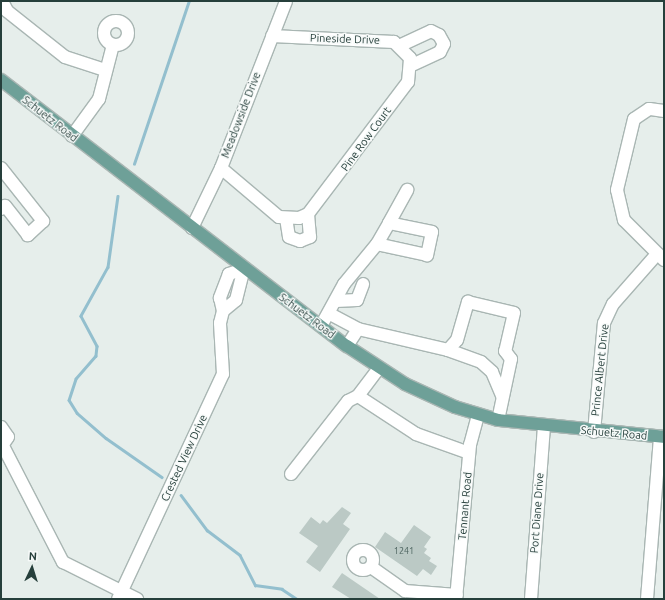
<!DOCTYPE html>
<style>
body{margin:0}
#map{position:relative;width:665px;height:600px;overflow:hidden;background:#e6eeeb;font-family:Ubuntu,sans-serif}
div>[style]{position:absolute}
.stream>*{height:2.5px;margin:-1.25px;padding:0 1.25px;transform-origin:1.25px;border-radius:1.25px;background:#93bfce}
.building>*{inset:0;background:#bbc9c5}
.roads{filter:drop-shadow(1px 0 #a9b6b3) drop-shadow(-1px 0 #a9b6b3) drop-shadow(0 1px #a9b6b3) drop-shadow(0 -1px #a9b6b3)}
.minor>*{height:12px;margin:-6px;padding:0 6px;transform-origin:6px;border-radius:6px;background:#fff}
.minor>.ring{margin:-6px;padding:0;box-sizing:content-box;background:none;border:12px solid #fff;border-radius:50%}
.major>*{height:12px;margin:-6px;padding:0 6px;transform-origin:6px;border-radius:6px;background:#6ea098}
span{translate:-50% -50%;white-space:nowrap;text-align:center;line-height:1.15;-webkit-text-stroke:3px #f7faf9;paint-order:stroke}
.number-label{font-size:9px;color:#4b625e}
.number-label span{-webkit-text-stroke-width:0}
.street-label{font-size:11px;color:#263f3b}
.frame{position:absolute;inset:0;border:2px solid #263f3b;pointer-events:none}
.north{position:absolute;left:12px;top:548px;width:40px;height:40px;-webkit-text-stroke:3px #f7faf9;paint-order:stroke;rotate:4deg;font-size:11px;font-weight:700;line-height:16px;text-align:center;color:#263f3b}
.north::after{content:'';display:block;margin:auto;width:14px;height:18px;background:#263f3b;clip-path:polygon(50% 0,100% 100%,50% 72%,0 100%)}
</style>
<div id="map">
<div class="stream">
<i style="left:134px;top:164px;width:172px;rotate:-71.4deg"></i>
<i style="left:118px;top:196px;width:72px;rotate:98deg"></i>
<i style="left:108px;top:267px;width:56px;rotate:118.9deg"></i>
<i style="left:81px;top:316px;width:34px;rotate:62deg"></i>
<i style="left:97px;top:346px;width:10px;rotate:96deg"></i>
<i style="left:96px;top:356px;width:30px;rotate:131deg"></i>
<i style="left:76px;top:379px;width:22px;rotate:108deg"></i>
<i style="left:69px;top:400px;width:15px;rotate:58deg"></i>
<i style="left:77px;top:413px;width:38px;rotate:41deg"></i>
<i style="left:106px;top:438px;width:68px;rotate:34.9deg"></i>
<i style="left:181px;top:495px;width:44px;rotate:53.4deg"></i>
<i style="left:207px;top:530px;width:41px;rotate:37.1deg"></i>
<i style="left:240px;top:555px;width:34px;rotate:63deg"></i>
<i style="left:255px;top:585px;width:27px;rotate:8deg"></i>
<i style="left:282px;top:589px;width:18px;rotate:34deg"></i>
</div>
<div class="building">
<i style="clip-path:polygon(342px 507px,351px 513px,343px 524px,350px 529px,320px 572px,306px 562px,318px 546px,299px 533px,311px 517px,320px 524px,323px 520px,327px 523px)"></i>
<i style="clip-path:polygon(414px 525px,431px 537px,424px 547px,427px 549px,424px 553px,431px 558px,429px 561px,437px 566px,431px 575px,423px 569px,417px 576px,375px 547px,385px 532px,401px 543px)"></i>
<i style="clip-path:polygon(342px 573px,380px 599px,351px 599px,332px 587px)"></i>
</div>
<div class="roads">
<div class="minor">
<i style="left:2px;top:1px;width:11px;rotate:63deg"></i>
<i style="left:7px;top:11px;width:74px;rotate:38.4deg"></i>
<i style="left:65px;top:57px;width:42px;rotate:18deg"></i>
<i class="ring" style="left:104px;top:21px;width:12px;height:12px"></i>
<i style="left:399px;top:46px;width:35px;rotate:-25deg"></i>
<i style="left:431px;top:31px;width:9px;rotate:27deg"></i>
<i style="left:439px;top:35px;width:10px;rotate:61deg"></i>
<i style="left:444px;top:44px;width:9px;rotate:117deg"></i>
<i style="left:440px;top:52px;width:31px;rotate:155deg"></i>
<i style="left:664px;top:111px;width:15px;rotate:-172deg"></i>
<i style="left:649px;top:109px;width:18px;rotate:146deg"></i>
<i style="left:634px;top:119px;width:73px;rotate:103.5deg"></i>
<i style="left:617px;top:190px;width:31px;rotate:77deg"></i>
<i style="left:624px;top:220px;width:57px;rotate:45deg"></i>
<i style="left:72px;top:136px;width:46px;rotate:-53.9deg"></i>
<i style="left:99px;top:99px;width:56px;rotate:-75.5deg"></i>
<i style="left:1px;top:168px;width:68px;rotate:51.6deg"></i>
<i style="left:43px;top:221px;width:21px;rotate:137deg"></i>
<i style="left:28px;top:235px;width:37px;rotate:-128deg"></i>
<i style="left:5px;top:206px;width:5px;rotate:143deg"></i>
<i style="left:221px;top:168px;width:76px;rotate:40.2deg"></i>
<i style="left:279px;top:217px;width:20px;rotate:3deg"></i>
<i style="left:299px;top:218px;width:10px;rotate:-24deg"></i>
<i style="left:308px;top:214px;width:166px;rotate:-52.9deg"></i>
<i style="left:408px;top:82px;width:24px;rotate:-85deg"></i>
<i style="left:410px;top:58px;width:23px;rotate:-135deg"></i>
<i style="left:394px;top:42px;width:122px;rotate:-177.2deg"></i>
<i style="left:286px;top:218px;width:19px;rotate:81deg"></i>
<i style="left:289px;top:237px;width:12px;rotate:20deg"></i>
<i style="left:300px;top:241px;width:11px;rotate:-22deg"></i>
<i style="left:310px;top:237px;width:23px;rotate:-95deg"></i>
<i style="left:389px;top:223px;width:38px;rotate:-61deg"></i>
<i style="left:192px;top:228px;width:67px;rotate:-64.2deg"></i>
<i style="left:221px;top:168px;width:179px;rotate:-68.7deg"></i>
<i style="left:336px;top:301px;width:21px;rotate:-3deg"></i>
<i style="left:357px;top:300px;width:17px;rotate:-69deg"></i>
<i style="left:330px;top:314px;width:32px;rotate:28deg"></i>
<i style="left:358px;top:329px;width:92px;rotate:13.1deg"></i>
<i style="left:448px;top:350px;width:13px;rotate:-48deg"></i>
<i style="left:457px;top:340px;width:40px;rotate:-74deg"></i>
<i style="left:468px;top:302px;width:47px;rotate:13.4deg"></i>
<i style="left:514px;top:313px;width:39px;rotate:103deg"></i>
<i style="left:505px;top:351px;width:10px;rotate:53deg"></i>
<i style="left:511px;top:359px;width:62px;rotate:102deg"></i>
<i style="left:321px;top:326px;width:48px;rotate:-61.3deg"></i>
<i style="left:344px;top:284px;width:52px;rotate:-50.5deg"></i>
<i style="left:377px;top:244px;width:24px;rotate:-60deg"></i>
<i style="left:389px;top:223px;width:44px;rotate:11.8deg"></i>
<i style="left:432px;top:232px;width:24px;rotate:102deg"></i>
<i style="left:427px;top:255px;width:51px;rotate:-167.6deg"></i>
<i style="left:347px;top:346px;width:20px;rotate:-57deg"></i>
<i style="left:448px;top:350px;width:35px;rotate:20deg"></i>
<i style="left:481px;top:362px;width:15px;rotate:42deg"></i>
<i style="left:492px;top:372px;width:26px;rotate:67deg"></i>
<i style="left:379px;top:368px;width:35px;rotate:127deg"></i>
<i style="left:358px;top:396px;width:69px;rotate:33.2deg"></i>
<i style="left:416px;top:434px;width:56px;rotate:19.7deg"></i>
<i style="left:1px;top:427px;width:12px;rotate:55deg"></i>
<i style="left:8px;top:437px;width:12px;rotate:125deg"></i>
<i style="left:594px;top:432px;width:109px;rotate:-84.8deg"></i>
<i style="left:604px;top:323px;width:21px;rotate:-65deg"></i>
<i style="left:613px;top:304px;width:67px;rotate:-48.7deg"></i>
<i style="left:3px;top:446px;width:131px;rotate:62.7deg"></i>
<i style="left:63px;top:562px;width:83px;rotate:26.6deg"></i>
<i style="left:291px;top:474px;width:93px;rotate:-52deg"></i>
<i style="left:348px;top:401px;width:11px;rotate:-27deg"></i>
<i class="ring" style="left:353px;top:550px;width:8px;height:8px"></i>
<i style="left:371px;top:567px;width:42px;rotate:35.2deg"></i>
<i style="left:405px;top:591px;width:52px;rotate:4.4deg"></i>
<i style="left:118px;top:599px;width:248px;rotate:-65deg"></i>
<i style="left:223px;top:374px;width:51px;rotate:-93.4deg"></i>
<i style="left:220px;top:323px;width:12px;rotate:-76deg"></i>
<i style="left:223px;top:311px;width:17px;rotate:-40deg"></i>
<i style="left:236px;top:300px;width:32px;rotate:-76deg"></i>
<i style="left:244px;top:269px;width:16px;rotate:162deg"></i>
<i style="left:229px;top:274px;width:26px;rotate:111deg"></i>
<i style="left:220px;top:298px;width:13px;rotate:77deg"></i>
<i style="left:456px;top:599px;width:155px;rotate:-84.8deg"></i>
<i style="left:470px;top:445px;width:31px;rotate:-75deg"></i>
<i style="left:531px;top:599px;width:172px;rotate:-85.7deg"></i>
<i style="left:647px;top:599px;width:163px;rotate:-85.4deg"></i>
</div>
<div class="major">
<i style="left:1px;top:80px;width:436px;rotate:37.6deg"></i>
<i style="left:347px;top:346px;width:69px;rotate:33.2deg"></i>
<i style="left:405px;top:384px;width:55px;rotate:24.7deg"></i>
<i style="left:455px;top:407px;width:45px;rotate:16.8deg"></i>
<i style="left:498px;top:420px;width:167px;rotate:5.8deg"></i>
</div>
</div>
<div class="number-label">
<span style="left:404px;top:551px">1241</span>
</div>
<div class="street-label">
<span style="left:345px;top:39px;rotate:2deg">Pineside Drive</span>
<span style="left:241px;top:115px;rotate:-69deg">Meadowside Drive</span>
<span style="left:50px;top:119px;rotate:38deg">Schuetz Road</span>
<span style="left:366px;top:139px;rotate:-54deg">Pine Row Court</span>
<span style="left:307px;top:316px;rotate:37deg">Schuetz Road</span>
<span style="left:600px;top:370px;rotate:-84deg">Prince Albert Drive</span>
<span style="left:614px;top:433px;rotate:5deg">Schuetz Road</span>
<span style="left:184px;top:458px;rotate:-65deg">Crested View Drive</span>
<span style="left:465px;top:506px;rotate:-85deg">Tennant Road</span>
<span style="left:537px;top:513px;rotate:-86deg">Port Diane Drive</span>
</div>
<div class="frame"></div>
<div class="north">N</div>
</div>
